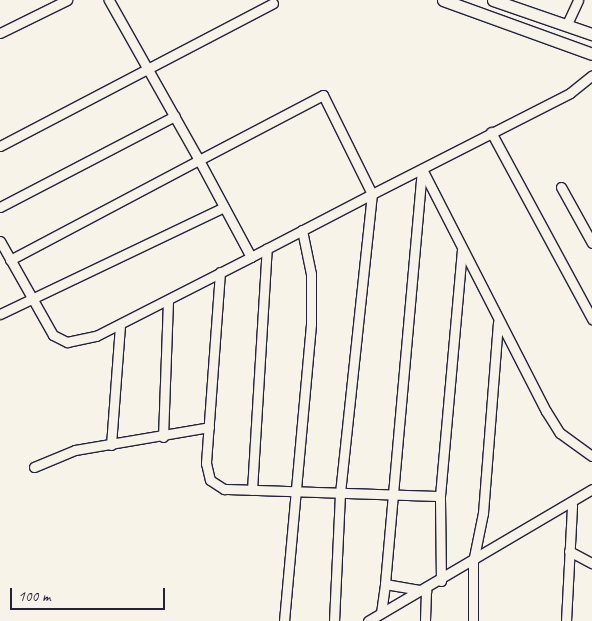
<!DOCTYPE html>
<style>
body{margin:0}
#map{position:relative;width:592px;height:621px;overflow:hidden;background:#f7f3e8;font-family:Caveat,sans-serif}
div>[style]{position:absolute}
.roads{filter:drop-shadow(1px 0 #22223b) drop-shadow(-1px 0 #22223b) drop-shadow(0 1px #22223b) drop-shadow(0 -1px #22223b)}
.minor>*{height:9px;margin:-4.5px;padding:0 4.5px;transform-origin:4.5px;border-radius:4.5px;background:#f7f3e8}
.tertiary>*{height:11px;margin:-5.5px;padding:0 5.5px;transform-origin:5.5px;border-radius:5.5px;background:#f7f3e8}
span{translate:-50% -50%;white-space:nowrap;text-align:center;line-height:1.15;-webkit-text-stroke:4.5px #f7f3e8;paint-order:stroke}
.scale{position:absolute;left:10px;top:588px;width:155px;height:22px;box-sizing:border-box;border:2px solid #22223b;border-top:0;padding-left:6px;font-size:15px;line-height:18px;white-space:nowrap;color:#22223b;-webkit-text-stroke:4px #f7f3e8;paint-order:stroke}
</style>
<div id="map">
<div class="roads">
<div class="minor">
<i style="left:567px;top:24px;width:26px;rotate:-65deg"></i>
<i style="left:0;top:33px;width:75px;rotate:-26.2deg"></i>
<i style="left:491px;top:132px;width:213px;rotate:61.6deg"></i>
<i style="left:0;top:146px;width:308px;rotate:-27.6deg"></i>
<i style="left:422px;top:169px;width:417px;rotate:95.1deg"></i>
<i style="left:385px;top:584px;width:42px;rotate:9.7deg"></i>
<i style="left:426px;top:591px;width:30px;rotate:92deg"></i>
<i style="left:422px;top:169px;width:272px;rotate:62.9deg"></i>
<i style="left:546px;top:411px;width:26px;rotate:58deg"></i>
<i style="left:560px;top:433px;width:39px;rotate:36deg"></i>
<i style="left:561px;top:187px;width:64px;rotate:61deg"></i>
<i style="left:372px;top:194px;width:136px;rotate:152.5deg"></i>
<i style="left:251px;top:257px;width:110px;rotate:-118.2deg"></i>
<i style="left:199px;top:160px;width:140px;rotate:-27.7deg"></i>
<i style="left:323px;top:95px;width:110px;rotate:63.7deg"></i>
<i style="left:372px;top:194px;width:222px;rotate:-27deg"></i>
<i style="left:570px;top:93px;width:28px;rotate:-39deg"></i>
<i style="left:0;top:207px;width:197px;rotate:-27.5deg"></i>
<i style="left:0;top:241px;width:108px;rotate:60.6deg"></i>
<i style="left:53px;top:335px;width:16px;rotate:27deg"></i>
<i style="left:67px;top:342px;width:30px;rotate:-12deg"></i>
<i style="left:96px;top:336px;width:174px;rotate:-27deg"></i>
<i style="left:10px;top:260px;width:214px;rotate:-27.9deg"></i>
<i style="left:199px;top:160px;width:184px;rotate:-119.4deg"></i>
<i style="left:220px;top:272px;width:192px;rotate:94.2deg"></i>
<i style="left:206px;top:463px;width:17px;rotate:77deg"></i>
<i style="left:210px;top:480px;width:17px;rotate:33deg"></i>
<i style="left:224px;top:489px;width:216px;rotate:1.9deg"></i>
<i style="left:0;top:314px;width:248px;rotate:-25.5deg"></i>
<i style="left:163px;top:437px;width:136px;rotate:-87.9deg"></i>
<i style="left:111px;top:445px;width:120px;rotate:-85.7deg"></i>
<i style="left:34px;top:467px;width:44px;rotate:-22.5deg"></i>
<i style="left:75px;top:450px;width:136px;rotate:-9.7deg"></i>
<i style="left:252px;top:490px;width:242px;rotate:-86.5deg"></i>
<i style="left:569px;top:551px;width:26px;rotate:28deg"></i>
<i style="left:441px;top:581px;width:85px;rotate:-90.7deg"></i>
<i style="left:440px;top:496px;width:247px;rotate:-84.9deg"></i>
<i style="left:381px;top:613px;width:29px;rotate:-82deg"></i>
<i style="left:284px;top:621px;width:298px;rotate:-84.8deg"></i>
<i style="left:311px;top:324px;width:50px;rotate:-90deg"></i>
<i style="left:311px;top:274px;width:45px;rotate:-101.6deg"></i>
<i style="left:334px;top:621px;width:128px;rotate:-87.3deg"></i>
<i style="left:340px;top:493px;width:301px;rotate:-83.9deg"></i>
<i style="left:368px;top:621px;width:260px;rotate:-30.5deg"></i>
<i style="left:473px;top:621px;width:59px;rotate:-90deg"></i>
<i style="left:473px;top:562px;width:50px;rotate:-78.5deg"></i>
<i style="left:483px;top:513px;width:191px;rotate:-85.5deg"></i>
<i style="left:566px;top:621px;width:116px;rotate:-87deg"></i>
</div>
<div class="tertiary">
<i style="left:443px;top:0;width:158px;rotate:19.9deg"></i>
<i style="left:493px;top:0;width:105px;rotate:19deg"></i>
</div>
</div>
<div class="scale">100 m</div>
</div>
